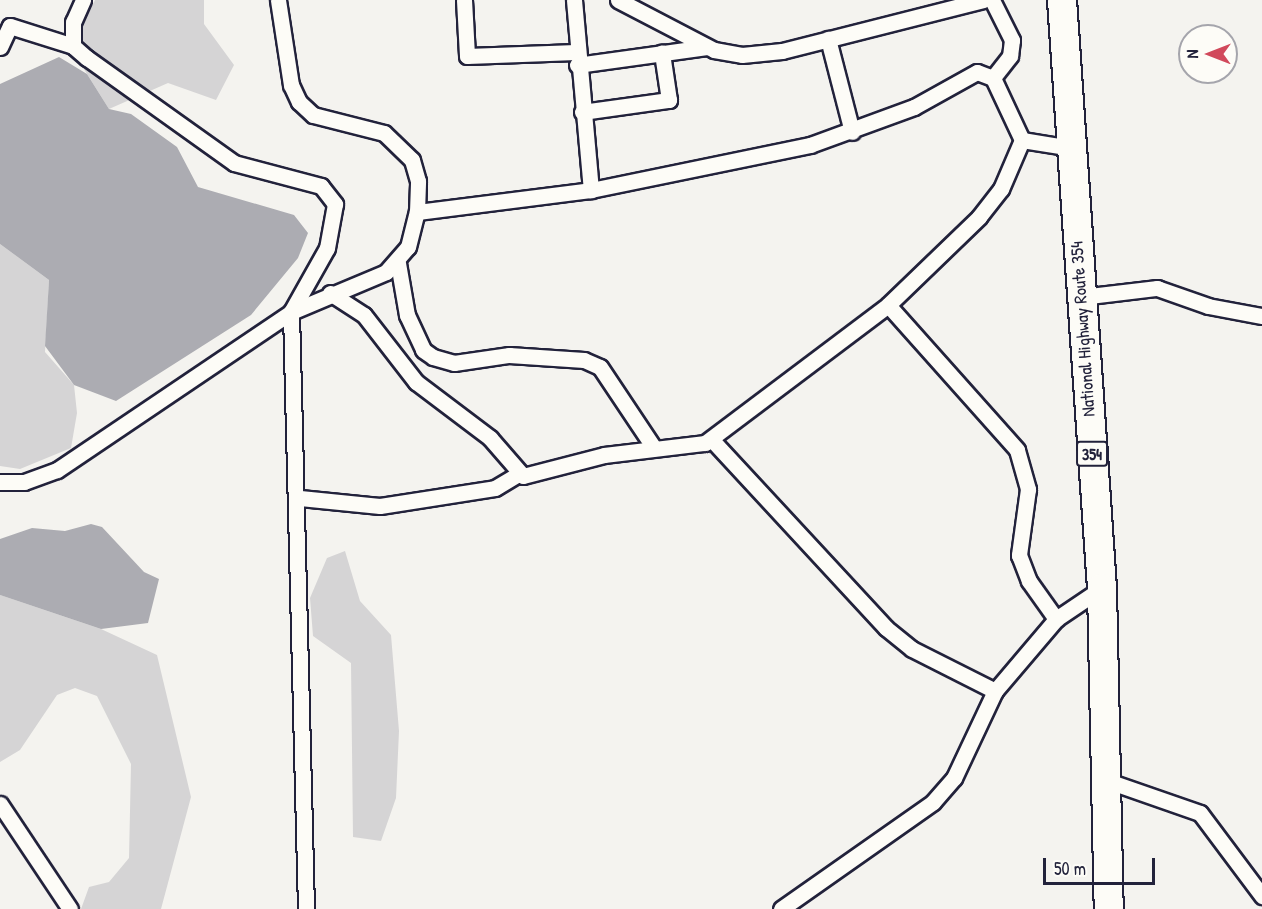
<!DOCTYPE html>
<style>
body{margin:0}
#map{position:relative;width:1262px;height:909px;overflow:hidden;background:#f4f3ef;font-family:"Patrick Hand",sans-serif}
div>[style]{position:absolute}
.green>*{inset:0;background:#d5d4d5}
.water>*{inset:0;background:#acacb2}
.roads{filter:drop-shadow(2px 0 #22223b) drop-shadow(-2px 0 #22223b) drop-shadow(0 2px #22223b) drop-shadow(0 -2px #22223b)}
.street>*{height:15px;margin:-7.5px;padding:0 7.5px;transform-origin:7.5px;border-radius:7.5px;background:#fdfcf7}
.highway>*{height:28px;margin:-14px;padding:0 14px;transform-origin:14px;border-radius:14px;background:#fdfcf7}
span{translate:-50% -50%;white-space:nowrap;text-align:center;line-height:1.15;-webkit-text-stroke:5px #fdfcf7;paint-order:stroke}
.shield-label span{padding:2px 4px;background:#fdfcf7;border:2px solid;border-radius:4px;-webkit-text-stroke-width:0}
.shield-label{font-size:16px;color:#22223b;font-weight:700}
.street-label{font-size:18px;color:#22223b}
.north{position:absolute;left:1178px;top:24px;width:60px;height:60px;box-sizing:border-box;background:#fdfcf7;border:2px solid #a5a5ac;border-radius:50%;rotate:270deg;font-size:16px;font-weight:700;line-height:24px;text-align:center;color:#22223b}
.north::after{content:'';display:block;margin:auto;width:21px;height:27px;background:#d1495b;clip-path:polygon(50% 0,100% 100%,50% 72%,0 100%)}
.scale{position:absolute;left:1043px;top:858px;width:112px;height:27px;box-sizing:border-box;border:3px solid #22223b;border-top:0;padding-left:8px;font-size:18px;line-height:21px;white-space:nowrap;color:#22223b;-webkit-text-stroke:4px #fdfcf7;paint-order:stroke}
</style>
<div id="map">
<div class="green">
<i style="clip-path:polygon(95px 0,204px 0,204px 24px,234px 65px,216px 100px,168px 83px,109px 109px,82px 66px,82px 27px)"></i>
<i style="clip-path:polygon(0 244px,49px 280px,45px 352px,74px 385px,77px 413px,71px 448px,20px 469px,0 466px)"></i>
<i style="clip-path:polygon(345px 551px,360px 601px,391px 635px,399px 731px,396px 798px,381px 841px,353px 837px,351px 663px,313px 636px,310px 598px,327px 558px)"></i>
<i style="clip-path:polygon(0 595px,101px 629px,157px 655px,191px 797px,161px 909px,81px 909px,89px 887px,109px 882px,129px 858px,131px 764px,97px 696px,75px 688px,57px 695px,20px 750px,0 762px)"></i>
</div>
<div class="water">
<i style="clip-path:polygon(59px 57px,87px 74px,109px 109px,131px 114px,177px 147px,198px 187px,294px 215px,308px 233px,298px 258px,251px 315px,116px 401px,74px 385px,45px 346px,49px 280px,0 244px,0 84px)"></i>
<i style="clip-path:polygon(91px 524px,102px 527px,144px 572px,159px 579px,148px 623px,101px 629px,0 595px,0 539px,32px 528px,65px 531px)"></i>
</div>
<div class="roads">
<div class="street">
<i style="left:83px;top:0;width:24px;rotate:114deg"></i>
<i style="left:73px;top:22px;width:24px;rotate:90deg"></i>
<i style="left:73px;top:46px;width:18px;rotate:41deg"></i>
<i style="left:87px;top:58px;width:181px;rotate:35.5deg"></i>
<i style="left:234px;top:163px;width:90px;rotate:14.8deg"></i>
<i style="left:321px;top:186px;width:23px;rotate:52deg"></i>
<i style="left:335px;top:204px;width:45px;rotate:100.3deg"></i>
<i style="left:327px;top:248px;width:73px;rotate:119.4deg"></i>
<i style="left:291px;top:312px;width:597px;rotate:88.56deg"></i>
<i style="left:464px;top:0;width:56px;rotate:86.9deg"></i>
<i style="left:467px;top:56px;width:109px;rotate:-2.1deg"></i>
<i style="left:574px;top:0;width:191px;rotate:84.9deg"></i>
<i style="left:618px;top:0;width:108px;rotate:27.5deg"></i>
<i style="left:714px;top:50px;width:28px;rotate:10deg"></i>
<i style="left:742px;top:55px;width:40px;rotate:-5.7deg"></i>
<i style="left:782px;top:51px;width:208px;rotate:-14.2deg"></i>
<i style="left:992px;top:0;width:45px;rotate:63.4deg"></i>
<i style="left:1012px;top:40px;width:16px;rotate:97deg"></i>
<i style="left:1010px;top:56px;width:28px;rotate:128deg"></i>
<i style="left:828px;top:39px;width:96px;rotate:75.5deg"></i>
<i style="left:0;top:47px;width:23px;rotate:-65deg"></i>
<i style="left:10px;top:26px;width:66px;rotate:17.6deg"></i>
<i style="left:577px;top:65px;width:131px;rotate:-7.9deg"></i>
<i style="left:582px;top:112px;width:88px;rotate:-7.9deg"></i>
<i style="left:669px;top:100px;width:48px;rotate:-98.5deg"></i>
<i style="left:417px;top:212px;width:175px;rotate:-7.2deg"></i>
<i style="left:591px;top:190px;width:224px;rotate:-11.6deg"></i>
<i style="left:810px;top:145px;width:111px;rotate:-20.1deg"></i>
<i style="left:914px;top:107px;width:72px;rotate:-29.1deg"></i>
<i style="left:977px;top:72px;width:17px;rotate:21deg"></i>
<i style="left:993px;top:78px;width:68px;rotate:64.9deg"></i>
<i style="left:1022px;top:140px;width:51px;rotate:9.1deg"></i>
<i style="left:398px;top:263px;width:53px;rotate:80.2deg"></i>
<i style="left:407px;top:315px;width:38px;rotate:65deg"></i>
<i style="left:423px;top:350px;width:12px;rotate:35deg"></i>
<i style="left:433px;top:357px;width:22px;rotate:16deg"></i>
<i style="left:454px;top:363px;width:56px;rotate:-8.3deg"></i>
<i style="left:509px;top:355px;width:75px;rotate:3.8deg"></i>
<i style="left:584px;top:360px;width:17px;rotate:24deg"></i>
<i style="left:600px;top:367px;width:97px;rotate:56.3deg"></i>
<i style="left:330px;top:293px;width:40px;rotate:32.9deg"></i>
<i style="left:364px;top:315px;width:85px;rotate:52.2deg"></i>
<i style="left:416px;top:382px;width:93px;rotate:37.1deg"></i>
<i style="left:490px;top:438px;width:50px;rotate:49deg"></i>
<i style="left:523px;top:476px;width:84px;rotate:-14.5deg"></i>
<i style="left:604px;top:455px;width:102px;rotate:-6.8deg"></i>
<i style="left:705px;top:443px;width:229px;rotate:-37deg"></i>
<i style="left:888px;top:305px;width:127px;rotate:-44deg"></i>
<i style="left:979px;top:217px;width:36px;rotate:-52deg"></i>
<i style="left:1001px;top:189px;width:53px;rotate:-66.8deg"></i>
<i style="left:1081px;top:297px;width:77px;rotate:-6.8deg"></i>
<i style="left:1157px;top:288px;width:54px;rotate:19.4deg"></i>
<i style="left:1208px;top:306px;width:55px;rotate:10.5deg"></i>
<i style="left:888px;top:305px;width:194px;rotate:48.3deg"></i>
<i style="left:1017px;top:450px;width:41px;rotate:74.2deg"></i>
<i style="left:1028px;top:489px;width:67px;rotate:97.8deg"></i>
<i style="left:1019px;top:555px;width:28px;rotate:69deg"></i>
<i style="left:1029px;top:581px;width:47px;rotate:54.6deg"></i>
<i style="left:712px;top:440px;width:256px;rotate:47.2deg"></i>
<i style="left:886px;top:628px;width:33px;rotate:39deg"></i>
<i style="left:912px;top:649px;width:93px;rotate:26.8deg"></i>
<i style="left:0;top:482px;width:24px"></i>
<i style="left:24px;top:482px;width:35px;rotate:-20deg"></i>
<i style="left:57px;top:470px;width:282px;rotate:-34deg"></i>
<i style="left:291px;top:312px;width:103px;rotate:-22.8deg"></i>
<i style="left:386px;top:272px;width:33px;rotate:-49deg"></i>
<i style="left:408px;top:247px;width:36px;rotate:-76deg"></i>
<i style="left:417px;top:212px;width:31px;rotate:-88deg"></i>
<i style="left:418px;top:181px;width:22px;rotate:-106deg"></i>
<i style="left:412px;top:160px;width:39px;rotate:-136deg"></i>
<i style="left:384px;top:133px;width:73px;rotate:-165.8deg"></i>
<i style="left:313px;top:115px;width:19px;rotate:-137deg"></i>
<i style="left:299px;top:102px;width:19px;rotate:-115deg"></i>
<i style="left:291px;top:85px;width:86px;rotate:-98.7deg"></i>
<i style="left:300px;top:498px;width:80px;rotate:5.7deg"></i>
<i style="left:380px;top:506px;width:116px;rotate:-8.9deg"></i>
<i style="left:495px;top:488px;width:27px;rotate:-31deg"></i>
<i style="left:1108px;top:781px;width:97px;rotate:19.2deg"></i>
<i style="left:1200px;top:813px;width:104px;rotate:53.2deg"></i>
<i style="left:0;top:804px;width:126px;rotate:56.3deg"></i>
<i style="left:781px;top:909px;width:186px;rotate:-35.1deg"></i>
<i style="left:933px;top:802px;width:32px;rotate:-49deg"></i>
<i style="left:954px;top:778px;width:96px;rotate:-64.8deg"></i>
<i style="left:995px;top:691px;width:94px;rotate:-49.7deg"></i>
<i style="left:1056px;top:619px;width:55px;rotate:-34deg"></i>
</div>
<div class="highway">
<i style="left:1062px;top:0;width:589px;rotate:86.11deg"></i>
<i style="left:1102px;top:588px;width:321px;rotate:88.8deg"></i>
</div>
</div>
<div class="shield-label">
<span style="left:1092px;top:454px">354</span>
</div>
<div class="street-label">
<span style="left:1083px;top:329px;rotate:-94deg">National Highway Route 354</span>
</div>
<div class="north">N</div>
<div class="scale">50 m</div>
</div>
